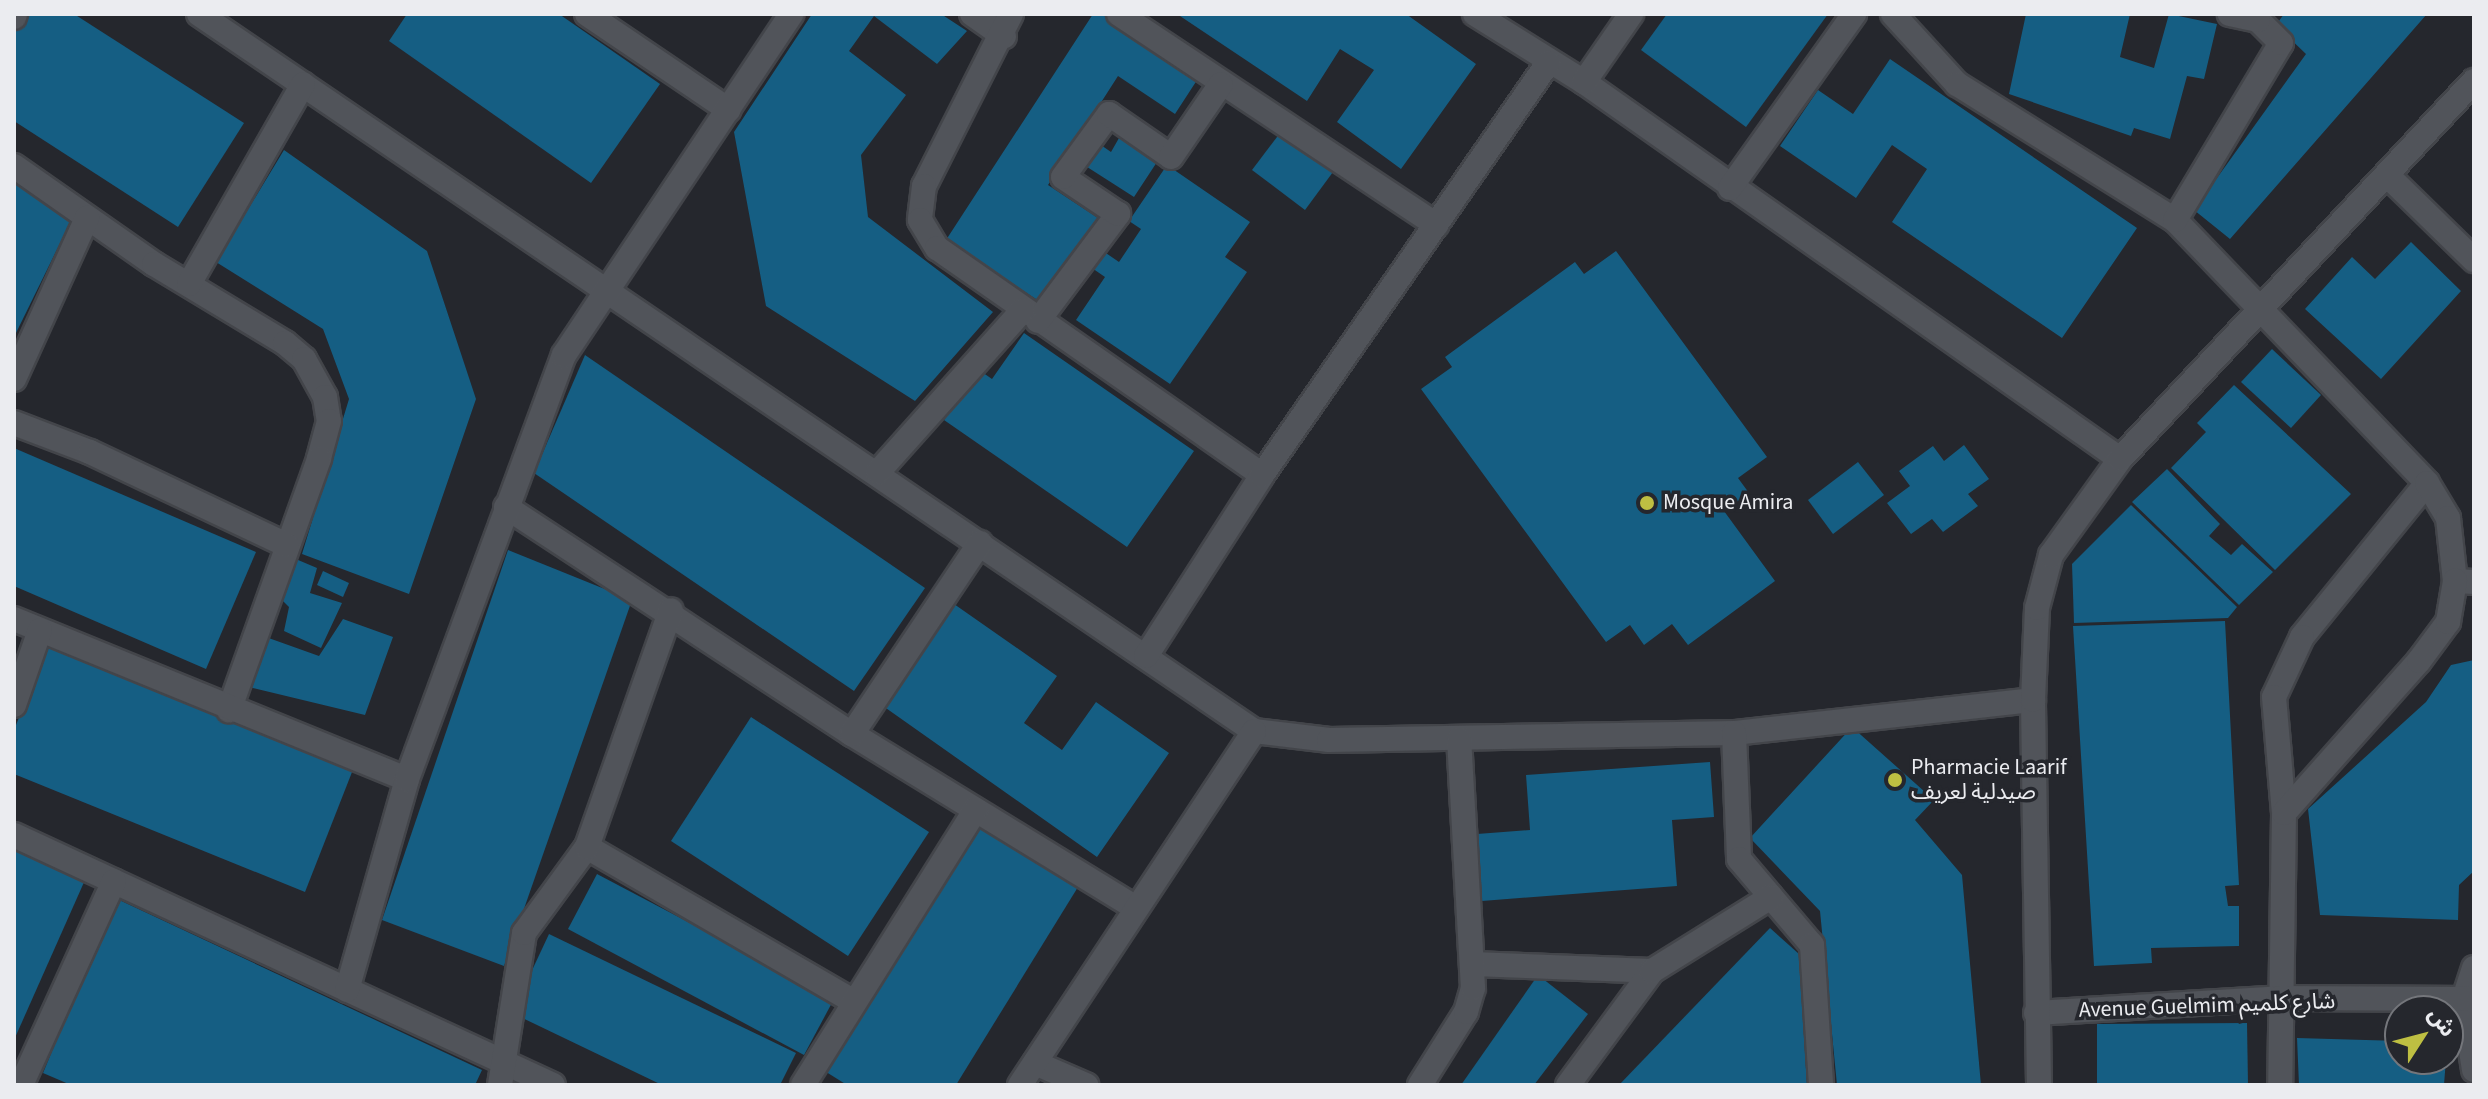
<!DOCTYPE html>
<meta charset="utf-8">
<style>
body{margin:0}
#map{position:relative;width:2488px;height:1099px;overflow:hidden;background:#25272d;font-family:"Source Sans 3","Noto Sans Arabic",sans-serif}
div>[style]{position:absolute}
.building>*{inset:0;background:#155e83}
.roads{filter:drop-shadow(2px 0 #43454a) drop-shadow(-2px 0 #43454a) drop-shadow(0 2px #43454a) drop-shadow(0 -2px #43454a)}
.street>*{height:24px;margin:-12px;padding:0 12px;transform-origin:12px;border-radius:12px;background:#51545a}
.dots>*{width:22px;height:22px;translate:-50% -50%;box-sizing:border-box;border:4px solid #25272d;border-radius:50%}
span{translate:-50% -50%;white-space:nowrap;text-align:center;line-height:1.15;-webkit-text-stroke:7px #25272d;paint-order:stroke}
.poi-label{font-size:22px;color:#ebecf0}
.left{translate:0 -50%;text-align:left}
.street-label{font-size:22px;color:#ebecf0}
.frame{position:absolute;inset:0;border:16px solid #ebecf0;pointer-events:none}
.north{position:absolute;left:2384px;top:995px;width:80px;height:80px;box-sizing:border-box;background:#25272d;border:2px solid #74767b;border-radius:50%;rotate:54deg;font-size:22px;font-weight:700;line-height:32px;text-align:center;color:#ebecf0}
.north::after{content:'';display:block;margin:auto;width:28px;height:36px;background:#bebf42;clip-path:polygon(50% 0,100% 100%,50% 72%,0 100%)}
</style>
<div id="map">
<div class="building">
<i style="clip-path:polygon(26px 14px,74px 14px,244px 123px,178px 227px,14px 121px,14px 32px)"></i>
<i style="clip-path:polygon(407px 14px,559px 14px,660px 84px,591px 183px,389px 41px)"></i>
<i style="clip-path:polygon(812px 14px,941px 14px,967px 31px,937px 64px,874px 16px,849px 51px,906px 95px,861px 155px,868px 217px,993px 312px,915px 401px,766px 306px,734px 132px)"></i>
<i style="clip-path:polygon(1093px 14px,1109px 14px,1201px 74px,1175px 114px,1118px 76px,1048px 185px,1101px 220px,1045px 305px,946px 240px)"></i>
<i style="clip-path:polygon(1177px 14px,1406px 14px,1476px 64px,1401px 169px,1337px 122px,1374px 70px,1340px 49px,1307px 101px)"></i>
<i style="clip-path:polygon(1667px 14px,1828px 14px,1746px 127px,1641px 50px)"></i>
<i style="clip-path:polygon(2026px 14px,2130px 14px,2120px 57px,2154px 68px,2169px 14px,2217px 24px,2204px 79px,2187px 76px,2170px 139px,2134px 128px,2131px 136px,2009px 94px)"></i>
<i style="clip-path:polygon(2284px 14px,2427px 14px,2230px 239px,2194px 210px,2306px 54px,2276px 25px)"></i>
<i style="clip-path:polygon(1890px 59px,2137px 228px,2062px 338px,1892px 222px,1927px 169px,1892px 145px,1856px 198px,1780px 146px,1818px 90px,1853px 114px)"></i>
<i style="clip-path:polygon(1280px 133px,1333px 172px,1305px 210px,1252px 170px)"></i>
<i style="clip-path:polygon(1119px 138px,1157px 162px,1134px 197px,1084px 165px,1098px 143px,1111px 152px)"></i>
<i style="clip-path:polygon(284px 150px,427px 251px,476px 399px,409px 594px,302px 554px,349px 399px,323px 329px,216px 262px)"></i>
<i style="clip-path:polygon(1167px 165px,1250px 222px,1225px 257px,1247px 272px,1170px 384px,1076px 320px,1105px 277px,1089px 266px,1100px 249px,1119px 262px,1141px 229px,1129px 221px)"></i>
<i style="clip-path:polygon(14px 181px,71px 221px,14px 337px)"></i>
<i style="clip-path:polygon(2411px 242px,2461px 291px,2381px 379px,2305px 309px,2352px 257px,2375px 279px)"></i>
<i style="clip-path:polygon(1616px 251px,1767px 457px,1738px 478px,1749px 493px,1724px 511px,1775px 581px,1688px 645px,1672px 624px,1644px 645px,1630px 625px,1606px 642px,1421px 389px,1452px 367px,1445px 357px,1575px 262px,1584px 274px)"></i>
<i style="clip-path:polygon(1024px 333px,1194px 451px,1127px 547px,944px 420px,979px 370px,992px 379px)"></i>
<i style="clip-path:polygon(2272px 349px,2321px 395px,2291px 428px,2241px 382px)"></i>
<i style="clip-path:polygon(585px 355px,925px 588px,854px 691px,534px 473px)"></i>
<i style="clip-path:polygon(2234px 385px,2351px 494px,2275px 570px,2171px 468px,2206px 432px,2197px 423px)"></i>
<i style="clip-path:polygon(1964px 445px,1989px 479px,1968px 494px,1978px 506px,1943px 532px,1932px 519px,1911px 534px,1887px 503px,1910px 486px,1899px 471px,1933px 446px,1944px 461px)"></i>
<i style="clip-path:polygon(14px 448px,256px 552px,206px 669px,14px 586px)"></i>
<i style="clip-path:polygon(1858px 462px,1884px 495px,1833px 534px,1808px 500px)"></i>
<i style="clip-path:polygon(2167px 469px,2220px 524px,2209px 536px,2231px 555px,2242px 544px,2273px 572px,2239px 605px,2132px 502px)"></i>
<i style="clip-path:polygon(2131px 505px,2237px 607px,2228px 618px,2074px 623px,2072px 564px)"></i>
<i style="clip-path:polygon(508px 550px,632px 600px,504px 966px,382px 920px)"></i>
<i style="clip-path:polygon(291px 557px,317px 568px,310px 593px,342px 603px,321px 648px,284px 631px,289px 607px,280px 598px)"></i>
<i style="clip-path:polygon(323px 571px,349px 583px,343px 597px,317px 585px)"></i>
<i style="clip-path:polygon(954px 604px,1057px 676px,1024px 723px,1062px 750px,1096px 702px,1169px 753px,1097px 857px,883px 706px)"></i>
<i style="clip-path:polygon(343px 619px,393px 637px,365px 715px,245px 686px,263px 636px,319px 656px)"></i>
<i style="clip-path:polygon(2225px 621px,2239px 885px,2225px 886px,2228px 906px,2239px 906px,2239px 946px,2151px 948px,2152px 963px,2094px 966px,2073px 626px)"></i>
<i style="clip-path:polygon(49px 643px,354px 767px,305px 892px,14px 774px,14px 730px)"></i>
<i style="clip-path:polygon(2474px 660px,2474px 871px,2459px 885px,2458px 920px,2320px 915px,2308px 809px,2426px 702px,2451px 665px)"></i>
<i style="clip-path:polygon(751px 717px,929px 832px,848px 956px,671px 841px)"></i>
<i style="clip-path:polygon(1852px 727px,1934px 800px,1915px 820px,1962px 875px,1981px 1085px,1837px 1085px,1820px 911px,1750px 838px)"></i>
<i style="clip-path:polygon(1710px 762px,1714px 817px,1672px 820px,1677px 886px,1482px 901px,1477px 834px,1530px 830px,1526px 775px)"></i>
<i style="clip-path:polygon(974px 823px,1078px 887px,956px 1085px,847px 1085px,823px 1070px)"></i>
<i style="clip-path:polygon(14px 848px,85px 880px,14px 1040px)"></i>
<i style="clip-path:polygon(597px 874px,834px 999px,804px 1055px,568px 929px)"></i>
<i style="clip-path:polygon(115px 898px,482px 1070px,475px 1085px,71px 1085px,43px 1073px)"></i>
<i style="clip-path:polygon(1770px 928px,1799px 954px,1807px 1085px,1619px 1085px)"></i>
<i style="clip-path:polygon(549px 934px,796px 1053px,780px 1085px,662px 1085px,512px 1013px)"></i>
<i style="clip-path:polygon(1538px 975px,1588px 1014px,1534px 1085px,1461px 1085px)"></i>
<i style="clip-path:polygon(2247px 1023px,2248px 1085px,2097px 1085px,2097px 1024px)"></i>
<i style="clip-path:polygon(2297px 1038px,2400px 1041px,2400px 1059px,2446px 1059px,2444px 1085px,2299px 1085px)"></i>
</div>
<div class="roads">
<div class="street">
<i style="left:199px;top:14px;width:1276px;rotate:34.2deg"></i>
<i style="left:1254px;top:731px;width:76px;rotate:6.8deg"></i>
<i style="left:1329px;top:740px;width:405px;rotate:-1deg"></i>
<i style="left:1734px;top:733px;width:301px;rotate:-6.3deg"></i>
<i style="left:587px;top:14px;width:171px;rotate:34.1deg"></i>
<i style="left:972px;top:14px;width:39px;rotate:35deg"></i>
<i style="left:1011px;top:14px;width:193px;rotate:116.8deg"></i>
<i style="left:924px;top:186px;width:34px;rotate:97deg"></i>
<i style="left:920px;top:220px;width:33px;rotate:59deg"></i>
<i style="left:937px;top:248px;width:396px;rotate:34.9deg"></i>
<i style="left:1119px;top:14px;width:381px;rotate:33.6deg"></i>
<i style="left:1475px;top:14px;width:128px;rotate:32deg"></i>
<i style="left:1584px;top:82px;width:655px;rotate:35.12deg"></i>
<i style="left:1893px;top:14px;width:95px;rotate:47.6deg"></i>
<i style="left:1957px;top:84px;width:257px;rotate:32deg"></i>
<i style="left:2175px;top:220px;width:364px;rotate:46.2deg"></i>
<i style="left:2427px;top:483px;width:198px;rotate:129.1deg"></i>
<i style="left:2302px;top:637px;width:66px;rotate:115deg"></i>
<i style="left:2274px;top:697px;width:116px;rotate:85.1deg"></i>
<i style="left:2284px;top:813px;width:272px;rotate:90.8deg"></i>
<i style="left:14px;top:17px;width:3px;rotate:-72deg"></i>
<i style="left:1584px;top:82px;width:83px;rotate:-55.3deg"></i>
<i style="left:14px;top:166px;width:171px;rotate:35deg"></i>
<i style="left:154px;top:264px;width:153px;rotate:31.1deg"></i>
<i style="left:285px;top:343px;width:25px;rotate:40deg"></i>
<i style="left:304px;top:359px;width:43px;rotate:61.1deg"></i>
<i style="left:325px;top:397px;width:24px;rotate:81deg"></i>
<i style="left:329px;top:421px;width:39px;rotate:105deg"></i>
<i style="left:319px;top:459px;width:267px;rotate:109.7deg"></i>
<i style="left:2389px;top:177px;width:119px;rotate:44.3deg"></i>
<i style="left:1730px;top:188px;width:214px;rotate:-54.5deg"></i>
<i style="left:2175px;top:220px;width:206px;rotate:-59.1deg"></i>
<i style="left:2281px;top:43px;width:33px;rotate:-135deg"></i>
<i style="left:2258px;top:20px;width:29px;rotate:-168deg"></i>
<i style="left:189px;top:284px;width:230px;rotate:-60.3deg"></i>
<i style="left:1038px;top:321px;width:134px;rotate:-53.2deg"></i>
<i style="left:1118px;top:214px;width:66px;rotate:-146.1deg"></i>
<i style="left:1063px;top:177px;width:78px;rotate:-53.9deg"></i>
<i style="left:1109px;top:114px;width:75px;rotate:34.7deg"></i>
<i style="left:1171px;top:157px;width:88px;rotate:-55.6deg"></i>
<i style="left:14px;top:379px;width:177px;rotate:-65.6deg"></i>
<i style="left:14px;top:423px;width:81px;rotate:20.9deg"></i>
<i style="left:90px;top:452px;width:218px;rotate:25.3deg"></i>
<i style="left:878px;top:472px;width:217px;rotate:-48.2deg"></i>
<i style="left:2427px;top:483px;width:41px;rotate:59deg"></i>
<i style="left:2448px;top:518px;width:63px;rotate:83.7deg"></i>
<i style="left:2455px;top:581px;width:19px;rotate:3deg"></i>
<i style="left:506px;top:507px;width:414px;rotate:33.3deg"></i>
<i style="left:852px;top:734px;width:333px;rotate:31.5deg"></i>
<i style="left:14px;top:619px;width:424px;rotate:22.2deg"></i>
<i style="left:1146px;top:656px;width:215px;rotate:-57.3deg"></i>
<i style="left:1262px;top:475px;width:502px;rotate:-55.23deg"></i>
<i style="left:14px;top:705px;width:79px;rotate:-70.9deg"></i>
<i style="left:1734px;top:733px;width:126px;rotate:87.7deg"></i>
<i style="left:1739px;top:859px;width:113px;rotate:49.7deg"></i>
<i style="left:1812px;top:945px;width:140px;rotate:86.3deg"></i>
<i style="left:852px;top:734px;width:230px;rotate:-56.2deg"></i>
<i style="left:2284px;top:813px;width:203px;rotate:-48.4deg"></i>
<i style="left:2419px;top:661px;width:49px;rotate:-53.4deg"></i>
<i style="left:2448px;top:622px;width:42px;rotate:-80.3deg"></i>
<i style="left:14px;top:835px;width:594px;rotate:24.88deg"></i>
<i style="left:587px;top:847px;width:305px;rotate:30.1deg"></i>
<i style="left:1473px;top:964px;width:179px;rotate:2.2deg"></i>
<i style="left:2474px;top:968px;width:35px;rotate:108deg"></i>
<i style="left:2463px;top:1001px;width:70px;rotate:80.9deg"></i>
<i style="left:347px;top:990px;width:219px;rotate:-74.1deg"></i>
<i style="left:407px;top:779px;width:452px;rotate:-69.7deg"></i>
<i style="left:564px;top:355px;width:410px;rotate:-56.3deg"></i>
<i style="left:2036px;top:1013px;width:244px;rotate:-3.5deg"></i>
<i style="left:2280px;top:998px;width:194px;rotate:0.3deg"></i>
<i style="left:1035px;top:1063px;width:56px;rotate:23.3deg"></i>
<i style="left:21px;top:1085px;width:224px;rotate:-65.5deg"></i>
<i style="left:500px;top:1085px;width:154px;rotate:-81deg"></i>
<i style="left:524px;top:933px;width:107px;rotate:-53.8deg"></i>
<i style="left:587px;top:847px;width:251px;rotate:-70.5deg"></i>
<i style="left:803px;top:1085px;width:324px;rotate:-57.9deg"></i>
<i style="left:1020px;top:1085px;width:424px;rotate:-56.5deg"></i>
<i style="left:1420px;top:1085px;width:86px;rotate:-57.8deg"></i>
<i style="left:1466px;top:1012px;width:25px;rotate:-74deg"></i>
<i style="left:1473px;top:988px;width:249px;rotate:-93.2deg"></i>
<i style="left:1568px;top:1085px;width:142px;rotate:-53.6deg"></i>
<i style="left:1652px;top:971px;width:140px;rotate:-31.9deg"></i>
<i style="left:2039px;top:1085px;width:385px;rotate:-90.9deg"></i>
<i style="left:2033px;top:700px;width:92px;rotate:-87.5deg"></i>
<i style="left:2037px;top:608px;width:55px;rotate:-75.2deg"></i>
<i style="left:2051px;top:555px;width:118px;rotate:-54.3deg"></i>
<i style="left:2120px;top:459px;width:518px;rotate:-46.88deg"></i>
</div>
</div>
<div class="dots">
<i style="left:1647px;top:503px;background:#bebf42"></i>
<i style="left:1895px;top:780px;background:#bebf42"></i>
</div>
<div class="poi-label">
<span class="left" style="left:1663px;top:503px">Mosque Amira</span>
<span class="left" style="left:1911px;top:780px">Pharmacie Laarif<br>صيدلية لعريف</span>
</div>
<div class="street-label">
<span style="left:2207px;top:1006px;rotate:-2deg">Avenue Guelmim شارع كلميم</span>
</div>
<div class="frame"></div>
<div class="north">ش</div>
</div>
